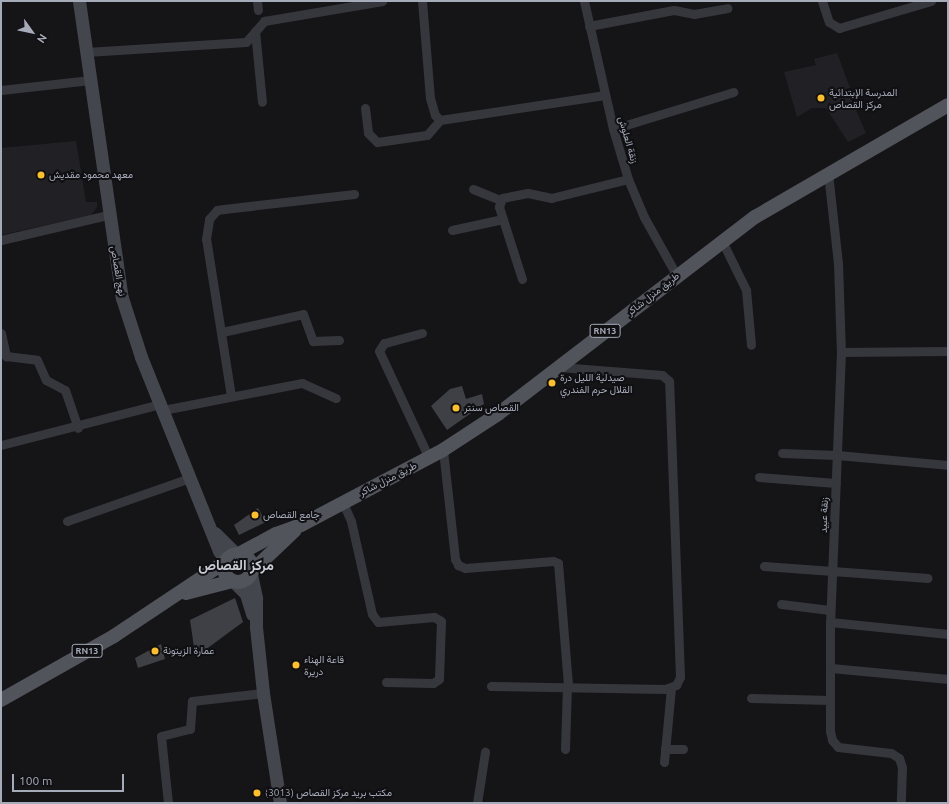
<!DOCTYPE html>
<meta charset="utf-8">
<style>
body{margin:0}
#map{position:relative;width:949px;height:804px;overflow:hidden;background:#151518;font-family:Ubuntu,Vazirmatn,sans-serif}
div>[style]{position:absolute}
.built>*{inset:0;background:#212125}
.building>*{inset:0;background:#3f4045}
.street>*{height:9px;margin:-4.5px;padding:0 4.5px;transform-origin:4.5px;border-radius:4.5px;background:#36373d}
.secondary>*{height:13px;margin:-6.5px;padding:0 6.5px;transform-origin:6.5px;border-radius:6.5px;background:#44464d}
.primary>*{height:14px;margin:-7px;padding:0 7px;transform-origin:7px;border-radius:7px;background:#52545c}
.primary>.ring{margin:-7px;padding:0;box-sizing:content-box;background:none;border:14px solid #52545c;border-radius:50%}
.dots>*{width:11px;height:11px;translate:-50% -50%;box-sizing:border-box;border:2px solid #101013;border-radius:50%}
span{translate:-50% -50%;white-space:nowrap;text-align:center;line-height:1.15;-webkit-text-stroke:4px #101013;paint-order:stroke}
.shield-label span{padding:1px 3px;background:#101013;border:1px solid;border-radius:3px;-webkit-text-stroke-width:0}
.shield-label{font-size:9px;color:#a6abb9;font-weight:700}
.poi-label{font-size:10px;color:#a6abb9}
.left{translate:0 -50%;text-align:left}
.street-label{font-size:10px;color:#a6abb9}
.district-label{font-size:14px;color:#c8cad4;font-weight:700}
.frame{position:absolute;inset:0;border:2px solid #a6abb9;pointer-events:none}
.north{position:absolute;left:12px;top:12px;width:40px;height:40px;-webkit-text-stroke:3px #101013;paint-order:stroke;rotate:123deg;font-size:11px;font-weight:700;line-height:16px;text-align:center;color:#a6abb9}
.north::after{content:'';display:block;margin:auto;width:14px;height:18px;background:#a6abb9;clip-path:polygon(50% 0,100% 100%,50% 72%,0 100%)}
.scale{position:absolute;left:12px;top:774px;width:112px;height:18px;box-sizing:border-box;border:2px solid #a6abb9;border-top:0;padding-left:5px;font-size:12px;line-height:14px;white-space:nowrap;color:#a6abb9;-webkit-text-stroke:3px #101013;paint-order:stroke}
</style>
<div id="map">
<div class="built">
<i style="clip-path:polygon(837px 53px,850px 88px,847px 89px,866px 133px,848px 142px,826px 108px,812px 108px,797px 117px,784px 72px,816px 65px,814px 59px)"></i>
<i style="clip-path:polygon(76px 141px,86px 202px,97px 202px,97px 207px,91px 215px,1px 235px,1px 148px)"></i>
</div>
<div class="building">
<i style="clip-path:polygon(462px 386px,466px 399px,482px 394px,484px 404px,447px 430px,431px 406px,450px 389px)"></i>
<i style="clip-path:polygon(258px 508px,266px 522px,239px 535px,234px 525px)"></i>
<i style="clip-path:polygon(235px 598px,243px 622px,201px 653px,195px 654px,190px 620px)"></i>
<i style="clip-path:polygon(161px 644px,165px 659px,138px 668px,135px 658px)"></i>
</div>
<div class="street">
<i style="left:257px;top:1px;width:9px;rotate:84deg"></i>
<i style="left:422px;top:1px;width:97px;rotate:85.3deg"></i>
<i style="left:430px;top:98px;width:18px;rotate:74deg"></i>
<i style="left:435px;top:115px;width:7px;rotate:45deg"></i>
<i style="left:440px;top:120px;width:167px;rotate:-8.6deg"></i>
<i style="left:584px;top:1px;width:131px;rotate:77.2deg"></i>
<i style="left:613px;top:129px;width:52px;rotate:73.3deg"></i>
<i style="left:628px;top:179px;width:41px;rotate:67.2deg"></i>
<i style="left:644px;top:217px;width:68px;rotate:60.8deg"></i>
<i style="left:822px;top:1px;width:22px;rotate:72deg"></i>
<i style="left:829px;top:22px;width:12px;rotate:31deg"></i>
<i style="left:839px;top:28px;width:96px;rotate:-16.4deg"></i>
<i style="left:589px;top:26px;width:86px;rotate:-10.7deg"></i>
<i style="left:674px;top:10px;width:20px;rotate:11deg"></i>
<i style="left:694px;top:14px;width:34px;rotate:-10deg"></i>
<i style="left:255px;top:31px;width:71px;rotate:84.4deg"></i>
<i style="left:86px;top:52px;width:160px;rotate:-3.6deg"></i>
<i style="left:246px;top:42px;width:28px;rotate:-49deg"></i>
<i style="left:264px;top:21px;width:120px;rotate:-9.6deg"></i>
<i style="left:1px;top:90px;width:90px;rotate:-6.4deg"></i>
<i style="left:365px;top:108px;width:25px;rotate:83deg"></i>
<i style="left:368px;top:133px;width:13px;rotate:45deg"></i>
<i style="left:377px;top:142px;width:50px;rotate:-8deg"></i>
<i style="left:427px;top:135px;width:20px;rotate:-49deg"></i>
<i style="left:613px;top:129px;width:126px;rotate:-17.1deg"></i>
<i style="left:828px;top:173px;width:91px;rotate:83.7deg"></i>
<i style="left:838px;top:263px;width:89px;rotate:88.1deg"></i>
<i style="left:841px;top:352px;width:270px;rotate:92.3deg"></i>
<i style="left:830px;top:622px;width:109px;rotate:90deg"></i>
<i style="left:830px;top:731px;width:9px;rotate:77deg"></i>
<i style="left:832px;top:740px;width:9px;rotate:49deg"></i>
<i style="left:838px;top:747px;width:53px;rotate:6.5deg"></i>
<i style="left:891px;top:753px;width:9px;rotate:32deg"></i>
<i style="left:899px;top:758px;width:9px;rotate:72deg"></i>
<i style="left:902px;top:767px;width:36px;rotate:92deg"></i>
<i style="left:473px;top:189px;width:29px;rotate:22deg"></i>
<i style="left:452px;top:230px;width:52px;rotate:-12.2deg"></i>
<i style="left:1px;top:240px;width:110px;rotate:-13.2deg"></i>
<i style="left:722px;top:241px;width:55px;rotate:63.9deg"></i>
<i style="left:746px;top:290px;width:55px;rotate:84.8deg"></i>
<i style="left:522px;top:279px;width:76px;rotate:-107.7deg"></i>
<i style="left:499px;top:207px;width:9px;rotate:-72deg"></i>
<i style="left:502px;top:198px;width:26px;rotate:-11deg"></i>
<i style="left:528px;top:193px;width:24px;rotate:12deg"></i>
<i style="left:551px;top:198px;width:79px;rotate:-13.9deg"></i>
<i style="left:222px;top:332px;width:83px;rotate:-12.5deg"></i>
<i style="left:303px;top:314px;width:29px;rotate:70deg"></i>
<i style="left:313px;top:341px;width:26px;rotate:-2deg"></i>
<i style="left:1px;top:333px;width:24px;rotate:78deg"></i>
<i style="left:6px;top:356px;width:31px;rotate:7deg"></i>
<i style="left:37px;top:360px;width:22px;rotate:66deg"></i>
<i style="left:46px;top:380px;width:21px;rotate:28deg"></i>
<i style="left:65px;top:390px;width:40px;rotate:71.1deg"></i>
<i style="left:422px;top:333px;width:39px;rotate:165deg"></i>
<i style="left:384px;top:343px;width:9px;rotate:122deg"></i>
<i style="left:379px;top:351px;width:118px;rotate:65deg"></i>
<i style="left:841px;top:352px;width:107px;rotate:-0.5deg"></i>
<i style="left:231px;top:396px;width:159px;rotate:-99deg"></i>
<i style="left:206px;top:239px;width:20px;rotate:-81deg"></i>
<i style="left:209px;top:219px;width:12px;rotate:-48deg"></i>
<i style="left:217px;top:210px;width:7px;rotate:-8deg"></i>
<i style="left:224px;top:209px;width:131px;rotate:-6.6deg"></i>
<i style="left:163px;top:410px;width:142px;rotate:-11deg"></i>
<i style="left:302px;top:383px;width:37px;rotate:24deg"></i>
<i style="left:1px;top:445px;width:165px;rotate:-14.4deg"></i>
<i style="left:443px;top:450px;width:110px;rotate:83.7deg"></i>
<i style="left:455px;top:559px;width:7px;rotate:63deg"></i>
<i style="left:458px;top:565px;width:8px;rotate:23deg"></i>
<i style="left:465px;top:568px;width:88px;rotate:-4.5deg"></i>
<i style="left:553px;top:561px;width:5px;rotate:22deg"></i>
<i style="left:558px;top:563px;width:122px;rotate:85.3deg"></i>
<i style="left:782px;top:453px;width:55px;rotate:2.1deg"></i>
<i style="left:837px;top:455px;width:111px;rotate:5.1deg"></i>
<i style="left:759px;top:477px;width:77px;rotate:4.5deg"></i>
<i style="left:343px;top:503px;width:20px;rotate:66deg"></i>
<i style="left:351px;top:521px;width:95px;rotate:77.3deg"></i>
<i style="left:372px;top:614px;width:10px;rotate:53deg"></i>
<i style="left:378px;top:622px;width:56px;rotate:-5.1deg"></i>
<i style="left:434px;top:617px;width:8px;rotate:30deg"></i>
<i style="left:441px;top:621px;width:58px;rotate:92deg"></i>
<i style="left:439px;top:679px;width:7px;rotate:146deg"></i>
<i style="left:433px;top:683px;width:47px;rotate:-178.8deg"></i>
<i style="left:67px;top:521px;width:130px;rotate:-19.3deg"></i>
<i style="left:764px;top:566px;width:164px;rotate:4.2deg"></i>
<i style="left:781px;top:604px;width:49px;rotate:7deg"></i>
<i style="left:830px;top:622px;width:119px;rotate:5.8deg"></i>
<i style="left:831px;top:668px;width:118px;rotate:5.4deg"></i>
<i style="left:491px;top:686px;width:174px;rotate:1deg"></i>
<i style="left:665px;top:689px;width:12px;rotate:-20deg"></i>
<i style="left:676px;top:685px;width:9px;rotate:-63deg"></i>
<i style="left:680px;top:677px;width:296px;rotate:-92.1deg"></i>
<i style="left:669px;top:381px;width:9px;rotate:-139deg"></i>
<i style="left:662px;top:375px;width:103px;rotate:-175.6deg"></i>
<i style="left:751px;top:698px;width:79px;rotate:1.5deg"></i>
<i style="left:565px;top:749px;width:64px;rotate:-88.2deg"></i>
<i style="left:665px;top:749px;width:18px"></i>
<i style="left:664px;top:762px;width:74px;rotate:-84.6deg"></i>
<i style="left:168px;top:803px;width:67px;rotate:-96deg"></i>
<i style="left:161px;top:736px;width:30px;rotate:-14deg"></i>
<i style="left:190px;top:729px;width:28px;rotate:-86deg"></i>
<i style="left:192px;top:701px;width:71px;rotate:-6.4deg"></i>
<i style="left:477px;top:803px;width:52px;rotate:-81.1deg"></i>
</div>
<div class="secondary">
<i style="left:79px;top:1px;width:300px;rotate:81.8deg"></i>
<i style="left:122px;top:298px;width:62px;rotate:72.1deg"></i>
<i style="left:141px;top:357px;width:209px;rotate:68.1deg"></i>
<i style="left:219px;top:551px;width:11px;rotate:52deg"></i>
<i style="left:215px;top:533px;width:30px;rotate:45deg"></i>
<i style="left:251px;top:574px;width:25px;rotate:78deg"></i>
<i style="left:256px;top:598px;width:29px;rotate:90deg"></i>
<i style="left:256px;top:627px;width:66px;rotate:83.9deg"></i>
<i style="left:263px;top:693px;width:111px;rotate:81.2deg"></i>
<i style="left:234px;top:582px;width:17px;rotate:45deg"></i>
<i style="left:246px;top:594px;width:21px;rotate:73deg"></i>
</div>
<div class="primary">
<i class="ring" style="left:224px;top:554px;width:14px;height:14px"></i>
<i style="left:239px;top:554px;width:42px;rotate:-28.4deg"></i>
<i style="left:276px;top:534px;width:27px;rotate:-20deg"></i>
<i style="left:301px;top:525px;width:161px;rotate:-27.8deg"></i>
<i style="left:443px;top:450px;width:66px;rotate:-33.2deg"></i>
<i style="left:498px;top:414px;width:324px;rotate:-37.5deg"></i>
<i style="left:755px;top:217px;width:223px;rotate:-30.1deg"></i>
<i style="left:252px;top:571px;width:59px;rotate:-43.6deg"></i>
<i style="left:186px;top:593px;width:48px;rotate:-14.6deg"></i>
<i style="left:1px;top:700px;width:130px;rotate:-29.5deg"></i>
<i style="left:114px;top:636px;width:133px;rotate:-33.7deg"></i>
</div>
<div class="dots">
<i style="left:821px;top:98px;background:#ffbf26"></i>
<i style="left:41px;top:175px;background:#ffbf26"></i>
<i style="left:552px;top:383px;background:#ffbf26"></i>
<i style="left:456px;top:408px;background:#ffbf26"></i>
<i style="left:255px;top:515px;background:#ffbf26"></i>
<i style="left:155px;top:651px;background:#ffbf26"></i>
<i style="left:296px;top:665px;background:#ffbf26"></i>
<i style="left:257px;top:793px;background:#ffbf26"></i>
</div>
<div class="shield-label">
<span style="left:605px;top:331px">RN13</span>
<span style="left:87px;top:651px">RN13</span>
</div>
<div class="poi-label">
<span class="left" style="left:829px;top:98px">المدرسة الإبتدائية<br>مركز القصاص</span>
<span class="left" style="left:49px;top:175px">معهد محمود مقديش</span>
<span class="left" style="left:560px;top:383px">صيدلية الليل درة<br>القلال حرم الفندري</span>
<span class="left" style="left:464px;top:408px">القصاص سنتر</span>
<span class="left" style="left:263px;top:515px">جامع القصاص</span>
<span class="left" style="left:163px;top:651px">عمارة الزيتونة</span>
<span class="left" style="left:304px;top:665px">قاعة الهناء<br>دريرة</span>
<span class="left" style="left:265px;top:793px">مكتب بريد مركز القصاص (3013)</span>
</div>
<div class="street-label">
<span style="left:628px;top:140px;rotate:74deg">زنقة العلوش</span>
<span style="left:118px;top:271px;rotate:80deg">نهج القصاص</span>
<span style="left:653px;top:294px;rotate:-38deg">طريق منزل شاكر</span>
<span style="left:388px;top:479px;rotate:-27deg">طريق منزل شاكر</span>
<span style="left:824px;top:515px;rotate:-88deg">زنقة عبيد</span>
</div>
<div class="district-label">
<span style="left:236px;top:565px">مركز القصاص</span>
</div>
<div class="frame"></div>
<div class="north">N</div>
<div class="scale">100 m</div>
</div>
